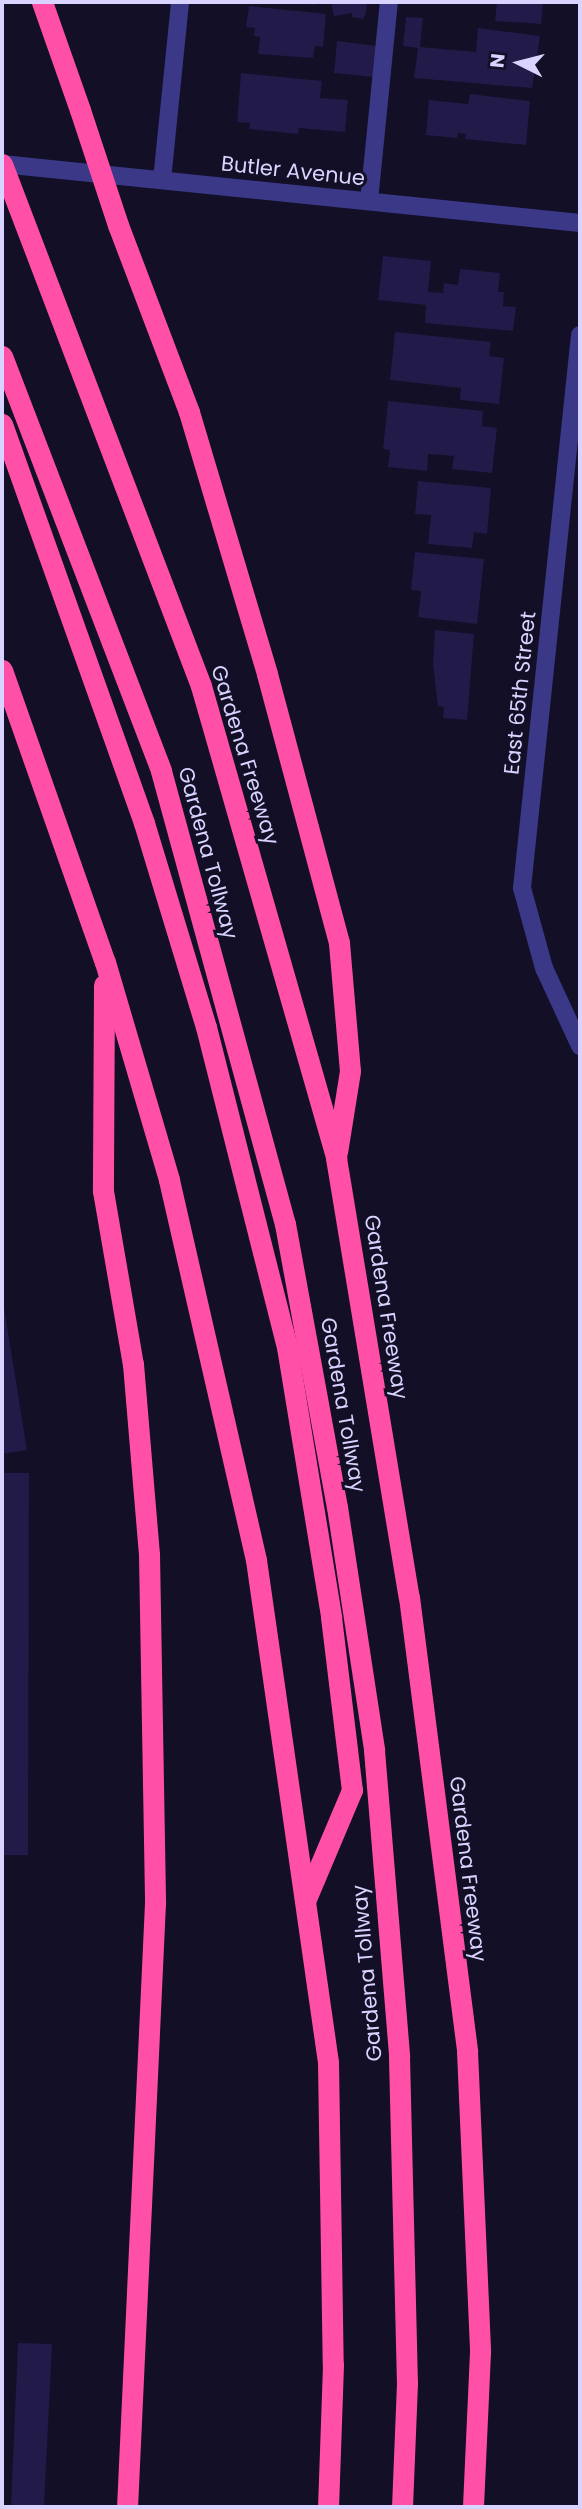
<!DOCTYPE html>
<style>
body{margin:0}
#map{position:relative;width:582px;height:2509px;overflow:hidden;background:#120f26;font-family:Poppins,sans-serif}
div>[style]{position:absolute}
.building>*{inset:0;background:#221a48}
.service>*{height:18px;margin:-9px;padding:0 9px;transform-origin:9px;border-radius:9px;background:#3a3887}
.minor>*{height:18px;margin:-9px;padding:0 9px;transform-origin:9px;border-radius:9px;background:#3a3887}
.motorway>*{height:21px;margin:-10.5px;padding:0 10.5px;transform-origin:10.5px;border-radius:10.5px;background:#ff4fa7}
.motorway-bridge>*{height:21px;margin:-10.5px;padding:0 10.5px;transform-origin:10.5px;border-radius:10.5px;background:#ff4fa7}
span{translate:-50% -50%;white-space:nowrap;text-align:center;line-height:1.15;-webkit-text-stroke:6px #120f26;paint-order:stroke}
.street-label{font-size:21px;color:#d8d4ff}
.frame{position:absolute;inset:0;border:4px solid #d8d4ff;pointer-events:none}
.north{position:absolute;left:484px;top:28px;width:70px;height:70px;-webkit-text-stroke:5px #120f26;paint-order:stroke;rotate:276deg;font-size:19px;font-weight:700;line-height:28px;text-align:center;color:#d8d4ff}
.north::after{content:'';display:block;margin:auto;width:24px;height:32px;background:#d8d4ff;clip-path:polygon(50% 0,100% 100%,50% 72%,0 100%)}
</style>
<div id="map">
<div class="building">
<i style="clip-path:polygon(296px 2px,314px 2px,314px 5px)"></i>
<i style="clip-path:polygon(331px 2px,367px 2px,366px 13px,363px 19px,352px 17px,352px 13px,334px 16px)"></i>
<i style="clip-path:polygon(497px 2px,543px 2px,541px 24px,495px 21px)"></i>
<i style="clip-path:polygon(249px 6px,326px 14px,323px 47px,315px 46px,313px 58px,258px 54px,260px 37px,254px 36px,255px 28px,246px 27px)"></i>
<i style="clip-path:polygon(406px 17px,423px 18px,420px 47px,476px 52px,478px 28px,540px 36px,532px 88px,414px 78px,418px 48px,403px 46px)"></i>
<i style="clip-path:polygon(337px 41px,377px 46px,374px 77px,334px 73px)"></i>
<i style="clip-path:polygon(241px 73px,322px 81px,320px 98px,348px 100px,345px 132px,299px 128px,298px 134px,249px 129px,250px 123px,237px 122px)"></i>
<i style="clip-path:polygon(470px 94px,530px 101px,526px 145px,465px 139px,466px 134px,458px 133px,457px 138px,426px 135px,429px 100px,468px 104px)"></i>
<i style="clip-path:polygon(383px 256px,431px 261px,428px 292px,443px 293px,444px 283px,458px 285px,460px 269px,500px 273px,498px 292px,504px 292px,503px 306px,516px 307px,513px 331px,425px 323px,426px 305px,378px 300px)"></i>
<i style="clip-path:polygon(395px 332px,491px 342px,489px 356px,504px 358px,499px 404px,460px 400px,461px 388px,390px 380px)"></i>
<i style="clip-path:polygon(388px 401px,483px 411px,482px 426px,497px 428px,492px 473px,452px 469px,454px 456px,428px 454px,427px 471px,388px 467px,390px 450px,383px 449px)"></i>
<i style="clip-path:polygon(418px 481px,491px 488px,487px 534px,474px 532px,472px 548px,428px 544px,431px 515px,415px 514px)"></i>
<i style="clip-path:polygon(415px 552px,484px 559px,477px 624px,418px 617px,421px 591px,411px 590px)"></i>
<i style="clip-path:polygon(435px 630px,474px 634px,467px 720px,443px 718px,444px 707px,438px 706px,433px 664px)"></i>
<i style="clip-path:polygon(2px 1295px,27px 1450px,2px 1454px)"></i>
<i style="clip-path:polygon(2px 1473px,29px 1473px,28px 1855px,2px 1855px)"></i>
<i style="clip-path:polygon(18px 2343px,52px 2344px,44px 2507px,11px 2507px)"></i>
</div>
<div class="service">
<i style="left:369px;top:201px;width:200px;rotate:-84.3deg"></i>
</div>
<div class="minor">
<i style="left:2px;top:164px;width:581px;rotate:5.83deg"></i>
<i style="left:162px;top:180px;width:179px;rotate:-84.2deg"></i>
<i style="left:580px;top:335px;width:556px;rotate:95.99deg"></i>
<i style="left:522px;top:888px;width:83px;rotate:74.6deg"></i>
<i style="left:544px;top:968px;width:86px;rotate:65.2deg"></i>
</div>
<div class="motorway">
<i style="left:42px;top:2px;width:114px;rotate:70.6deg"></i>
<i style="left:2px;top:164px;width:559px;rotate:69.13deg"></i>
<i style="left:201px;top:686px;width:491px;rotate:74deg"></i>
<i style="left:336px;top:1158px;width:445px;rotate:80.6deg"></i>
<i style="left:409px;top:1597px;width:458px;rotate:82.7deg"></i>
<i style="left:467px;top:2051px;width:301px;rotate:87.5deg"></i>
<i style="left:480px;top:2352px;width:155px;rotate:92.6deg"></i>
<i style="left:118px;top:225px;width:200px;rotate:69.2deg"></i>
<i style="left:189px;top:412px;width:273px;rotate:73.4deg"></i>
<i style="left:267px;top:674px;width:278px;rotate:75deg"></i>
<i style="left:339px;top:943px;width:128px;rotate:85.1deg"></i>
<i style="left:350px;top:1071px;width:82px;rotate:99.1deg"></i>
<i style="left:2px;top:356px;width:444px;rotate:69deg"></i>
<i style="left:161px;top:771px;width:470px;rotate:74.7deg"></i>
<i style="left:285px;top:1224px;width:288px;rotate:79.6deg"></i>
<i style="left:337px;top:1507px;width:246px;rotate:81.3deg"></i>
<i style="left:374px;top:1750px;width:308px;rotate:85.3deg"></i>
<i style="left:399px;top:2057px;width:326px;rotate:88.6deg"></i>
<i style="left:407px;top:2383px;width:124px;rotate:92.3deg"></i>
<i style="left:2px;top:424px;width:424px;rotate:70.4deg"></i>
<i style="left:144px;top:823px;width:213px;rotate:73.1deg"></i>
<i style="left:206px;top:1027px;width:330px;rotate:75.8deg"></i>
<i style="left:287px;top:1347px;width:274px;rotate:80.7deg"></i>
<i style="left:331px;top:1617px;width:174px;rotate:83.1deg"></i>
<i style="left:352px;top:1790px;width:118px;rotate:112.9deg"></i>
<i style="left:2px;top:670px;width:310px;rotate:70.6deg"></i>
<i style="left:105px;top:962px;width:227px;rotate:73.6deg"></i>
<i style="left:169px;top:1180px;width:390px;rotate:77.1deg"></i>
<i style="left:256px;top:1560px;width:507px;rotate:81.84deg"></i>
<i style="left:328px;top:2062px;width:303px;rotate:89.1deg"></i>
<i style="left:333px;top:2365px;width:142px;rotate:92deg"></i>
<i style="left:104px;top:985px;width:206px;rotate:90.3deg"></i>
<i style="left:103px;top:1191px;width:176px;rotate:80.2deg"></i>
<i style="left:133px;top:1364px;width:191px;rotate:85.2deg"></i>
<i style="left:149px;top:1554px;width:349px;rotate:89deg"></i>
<i style="left:155px;top:1903px;width:605px;rotate:92.65deg"></i>
</div>
<div class="motorway-bridge">
<i style="left:80px;top:110px;width:121px;rotate:71.7deg"></i>
</div>
<div class="street-label">
<span style="left:293px;top:171px;rotate:6deg">Butler Avenue</span>
<span style="left:520px;top:693px;rotate:-84deg">East 65th Street</span>
<span style="left:245px;top:755px;rotate:73deg">Gardena Freeway</span>
<span style="left:208px;top:853px;rotate:75deg">Gardena Tollway</span>
<span style="left:386px;top:1307px;rotate:81deg">Gardena Freeway</span>
<span style="left:343px;top:1405px;rotate:80deg">Gardena Tollway</span>
<span style="left:468px;top:1869px;rotate:83deg">Gardena Freeway</span>
<span style="left:367px;top:1973px;rotate:-95deg">Gardena Tollway</span>
</div>
<div class="frame"></div>
<div class="north">N</div>
</div>
